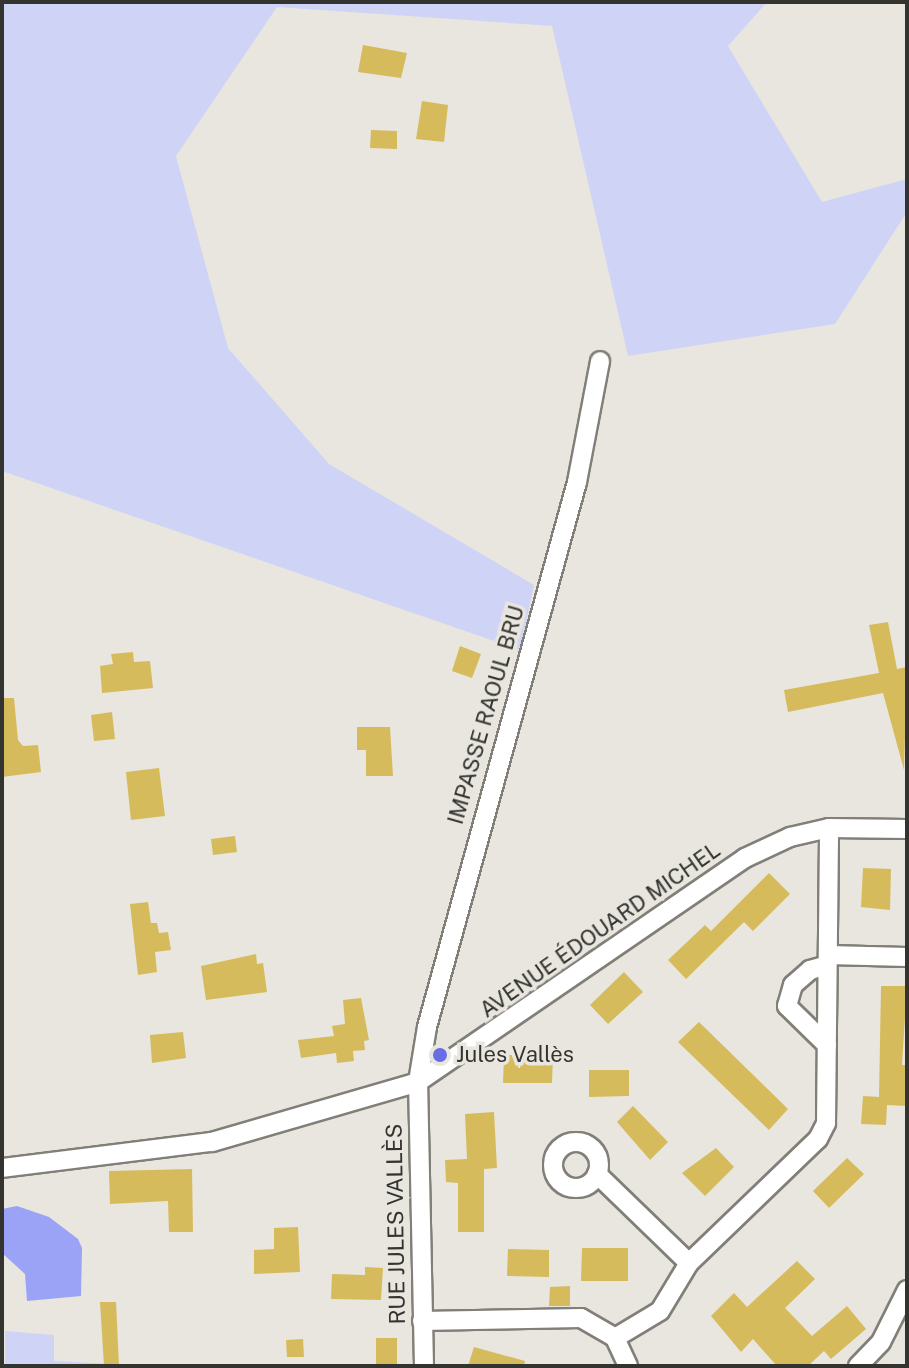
<!DOCTYPE html>
<meta charset="utf-8">
<style>
body{margin:0}
#map{position:relative;width:909px;height:1368px;overflow:hidden;background:#e8e6de;font-family:"Public Sans",sans-serif}
div>[style]{position:absolute}
.green>*{inset:0;background:#cfd4f7}
.water>*{inset:0;background:#9aa3f5}
.building>*{inset:0;background:#d6bb5d}
.roads{filter:drop-shadow(2px 0 #817f78) drop-shadow(-2px 0 #817f78) drop-shadow(0 2px #817f78) drop-shadow(0 -2px #817f78)}
.street>*{height:18px;margin:-9px;padding:0 9px;transform-origin:9px;border-radius:9px;background:#fff}
.street>.ring{margin:-9px;padding:0;box-sizing:content-box;background:none;border:18px solid #fff;border-radius:50%}
.dots>*{width:22px;height:22px;translate:-50% -50%;box-sizing:border-box;border:4px solid #e8e6de;border-radius:50%}
span{translate:-50% -50%;white-space:nowrap;text-align:center;line-height:1.15;-webkit-text-stroke:7px #e8e6de;paint-order:stroke}
.street-label{font-size:22px;color:#333330}
.poi-label{font-size:22px;color:#333330}
.left{translate:0 -50%;text-align:left}
.frame{position:absolute;inset:0;border:4px solid #333330;pointer-events:none}
</style>
<div id="map">
<div class="green">
<i style="clip-path:polygon(2px 2px,767px 2px,728px 46px,822px 202px,907px 179px,907px 212px,835px 324px,628px 356px,552px 26px,277px 7px,176px 156px,228px 348px,329px 464px,534px 585px,520px 650px,2px 471px)"></i>
<i style="clip-path:polygon(5px 1331px,54px 1335px,54px 1361px,149px 1366px,5px 1366px)"></i>
</div>
<div class="water">
<i style="clip-path:polygon(17px 1206px,49px 1217px,78px 1239px,82px 1248px,81px 1296px,27px 1301px,25px 1274px,2px 1253px,2px 1209px)"></i>
</div>
<div class="building">
<i style="clip-path:polygon(363px 45px,407px 53px,401px 78px,358px 72px)"></i>
<i style="clip-path:polygon(422px 101px,448px 105px,444px 142px,416px 139px)"></i>
<i style="clip-path:polygon(371px 130px,397px 131px,397px 149px,370px 148px)"></i>
<i style="clip-path:polygon(888px 622px,897px 669px,907px 667px,904px 770px,883px 693px,788px 712px,784px 690px,879px 673px,869px 625px)"></i>
<i style="clip-path:polygon(460px 646px,481px 654px,472px 678px,452px 671px)"></i>
<i style="clip-path:polygon(133px 652px,134px 662px,150px 661px,153px 688px,102px 693px,100px 666px,113px 664px,111px 654px)"></i>
<i style="clip-path:polygon(2px 698px,14px 698px,18px 740px,23px 746px,38px 745px,41px 772px,2px 777px)"></i>
<i style="clip-path:polygon(112px 712px,115px 739px,94px 741px,91px 715px)"></i>
<i style="clip-path:polygon(357px 727px,390px 727px,393px 776px,366px 776px,366px 750px,357px 750px)"></i>
<i style="clip-path:polygon(159px 768px,165px 816px,131px 820px,126px 772px)"></i>
<i style="clip-path:polygon(235px 836px,237px 852px,213px 855px,211px 839px)"></i>
<i style="clip-path:polygon(863px 868px,891px 869px,890px 910px,861px 907px)"></i>
<i style="clip-path:polygon(769px 873px,790px 894px,753px 931px,744px 922px,686px 979px,668px 960px,705px 925px,711px 931px)"></i>
<i style="clip-path:polygon(148px 902px,151px 923px,157px 923px,159px 933px,168px 932px,171px 950px,155px 952px,157px 972px,138px 975px,130px 904px)"></i>
<i style="clip-path:polygon(256px 954px,257px 964px,263px 963px,267px 992px,206px 1000px,201px 966px)"></i>
<i style="clip-path:polygon(624px 972px,643px 992px,608px 1024px,590px 1005px)"></i>
<i style="clip-path:polygon(881px 986px,907px 986px,902px 1065px,907px 1065px,907px 1106px,887px 1105px,886px 1125px,861px 1124px,863px 1096px,879px 1097px)"></i>
<i style="clip-path:polygon(361px 998px,369px 1040px,364px 1041px,365px 1050px,353px 1051px,354px 1061px,337px 1063px,336px 1053px,301px 1058px,298px 1040px,334px 1036px,332px 1026px,345px 1024px,343px 1000px)"></i>
<i style="clip-path:polygon(699px 1022px,788px 1109px,769px 1130px,678px 1042px)"></i>
<i style="clip-path:polygon(183px 1032px,186px 1058px,152px 1063px,150px 1035px)"></i>
<i style="clip-path:polygon(504px 1055px,553px 1055px,552px 1083px,503px 1083px)"></i>
<i style="clip-path:polygon(589px 1070px,629px 1070px,629px 1096px,589px 1097px)"></i>
<i style="clip-path:polygon(633px 1106px,668px 1142px,650px 1160px,617px 1122px)"></i>
<i style="clip-path:polygon(494px 1112px,497px 1168px,484px 1169px,484px 1232px,458px 1232px,458px 1183px,446px 1182px,445px 1160px,467px 1159px,465px 1114px)"></i>
<i style="clip-path:polygon(716px 1148px,734px 1167px,705px 1196px,682px 1173px)"></i>
<i style="clip-path:polygon(847px 1158px,864px 1174px,829px 1208px,813px 1191px)"></i>
<i style="clip-path:polygon(192px 1169px,193px 1232px,169px 1232px,168px 1201px,110px 1204px,109px 1171px)"></i>
<i style="clip-path:polygon(298px 1227px,300px 1272px,254px 1274px,254px 1250px,274px 1249px,274px 1228px)"></i>
<i style="clip-path:polygon(582px 1248px,628px 1248px,628px 1281px,581px 1281px)"></i>
<i style="clip-path:polygon(508px 1249px,549px 1250px,549px 1277px,507px 1276px)"></i>
<i style="clip-path:polygon(797px 1261px,815px 1279px,785px 1308px,812px 1336px,847px 1306px,866px 1329px,831px 1359px,824px 1351px,808px 1366px,777px 1366px,753px 1339px,741px 1352px,711px 1316px,734px 1293px,747px 1307px)"></i>
<i style="clip-path:polygon(365px 1267px,383px 1268px,381px 1300px,331px 1299px,332px 1274px,365px 1275px)"></i>
<i style="clip-path:polygon(570px 1286px,570px 1306px,549px 1306px,550px 1287px)"></i>
<i style="clip-path:polygon(100px 1302px,116px 1302px,119px 1366px,104px 1366px)"></i>
<i style="clip-path:polygon(376px 1338px,397px 1338px,397px 1366px,376px 1366px)"></i>
<i style="clip-path:polygon(303px 1339px,304px 1357px,287px 1357px,286px 1340px)"></i>
<i style="clip-path:polygon(474px 1347px,525px 1361px,524px 1366px,468px 1366px)"></i>
</div>
<div class="roads">
<div class="street">
<i style="left:828px;top:955px;width:79px;rotate:1.5deg"></i>
<i style="left:827px;top:1045px;width:56px;rotate:-135.7deg"></i>
<i style="left:787px;top:1006px;width:22px;rotate:-74deg"></i>
<i style="left:793px;top:985px;width:23px;rotate:-41deg"></i>
<i style="left:810px;top:970px;width:18px;rotate:-16deg"></i>
<i class="ring" style="left:553px;top:1142px;width:28px;height:28px"></i>
<i style="left:2px;top:1168px;width:212px;rotate:-7.1deg"></i>
<i style="left:212px;top:1142px;width:215px;rotate:-16.2deg"></i>
<i style="left:418px;top:1082px;width:396px;rotate:-34.4deg"></i>
<i style="left:745px;top:858px;width:50px;rotate:-25deg"></i>
<i style="left:790px;top:837px;width:40px;rotate:-13deg"></i>
<i style="left:829px;top:828px;width:78px;rotate:0.7deg"></i>
<i style="left:597px;top:1174px;width:128px;rotate:44.1deg"></i>
<i style="left:422px;top:1321px;width:159px;rotate:-1.1deg"></i>
<i style="left:581px;top:1318px;width:39px;rotate:30deg"></i>
<i style="left:615px;top:1338px;width:31px;rotate:65deg"></i>
<i style="left:615px;top:1338px;width:52px;rotate:-31deg"></i>
<i style="left:660px;top:1311px;width:56px;rotate:-58.9deg"></i>
<i style="left:689px;top:1263px;width:179px;rotate:-43.9deg"></i>
<i style="left:818px;top:1139px;width:18px;rotate:-63deg"></i>
<i style="left:826px;top:1123px;width:295px;rotate:-89.4deg"></i>
<i style="left:424px;top:1366px;width:284px;rotate:-91.2deg"></i>
<i style="left:418px;top:1082px;width:56px;rotate:-80.7deg"></i>
<i style="left:427px;top:1027px;width:565px;rotate:-74.61deg"></i>
<i style="left:577px;top:482px;width:123px;rotate:-79.2deg"></i>
<i style="left:858px;top:1366px;width:33px;rotate:-46deg"></i>
<i style="left:881px;top:1342px;width:58px;rotate:-63.4deg"></i>
</div>
</div>
<div class="dots">
<i style="left:440px;top:1055px;background:#686ce5"></i>
</div>
<div class="street-label">
<span style="left:486px;top:715px;rotate:-74deg">IMPASSE RAOUL BRU</span>
<span style="left:600px;top:930px;rotate:-35deg">AVENUE ÉDOUARD MICHEL</span>
<span style="left:396px;top:1224px;rotate:-91deg">RUE JULES VALLÈS</span>
</div>
<div class="poi-label">
<span class="left" style="left:456px;top:1055px">Jules Vallès</span>
</div>
<div class="frame"></div>
</div>
